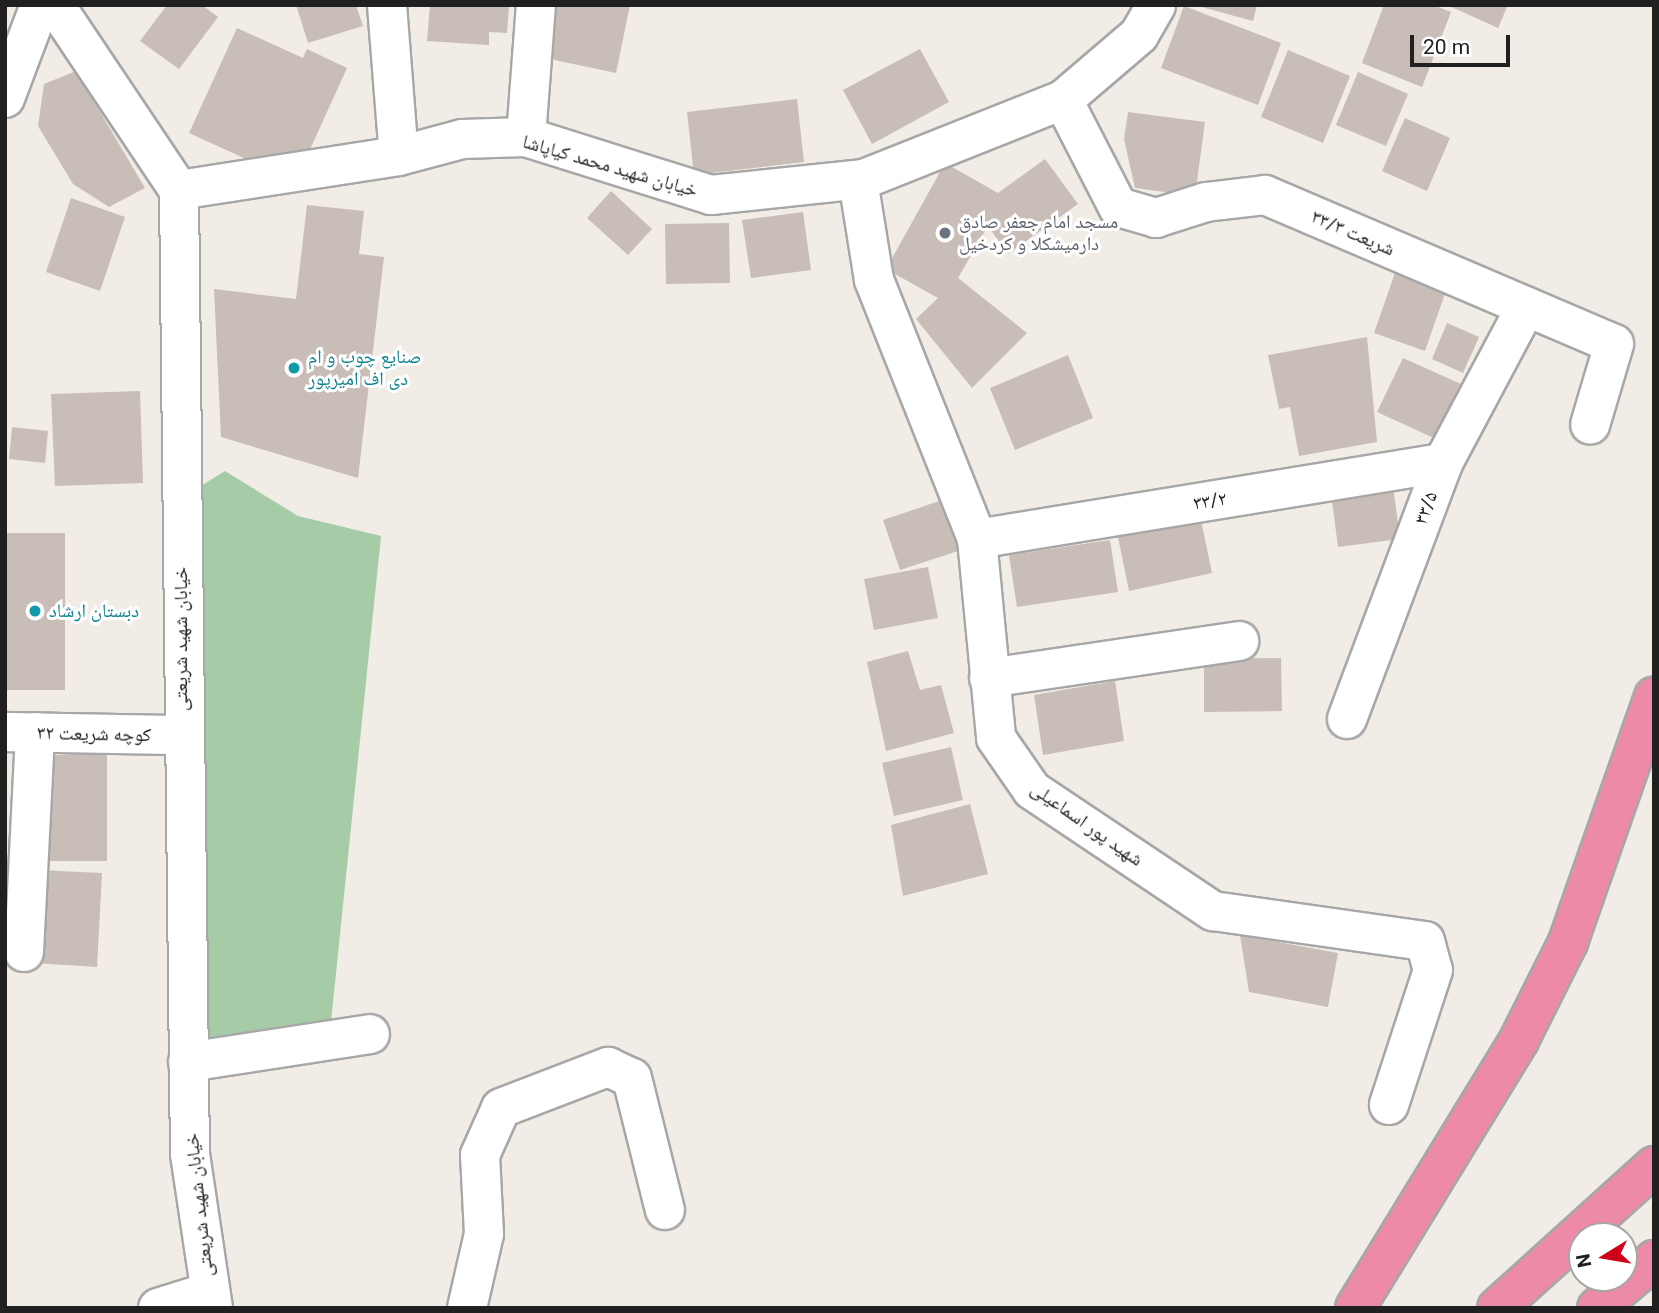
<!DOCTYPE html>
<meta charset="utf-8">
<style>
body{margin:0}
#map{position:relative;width:1659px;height:1313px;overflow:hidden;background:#f1ece5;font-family:Roboto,"Noto Naskh Arabic",sans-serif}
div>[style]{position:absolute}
.cemetery>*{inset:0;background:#a5cba7}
.building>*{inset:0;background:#c9bdb8}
.roads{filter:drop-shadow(2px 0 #a7a7a7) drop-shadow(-2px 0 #a7a7a7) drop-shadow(0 2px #a7a7a7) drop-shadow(0 -2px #a7a7a7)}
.minor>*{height:38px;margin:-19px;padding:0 19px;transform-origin:19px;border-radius:19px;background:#fff}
.highway>*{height:38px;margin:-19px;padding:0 19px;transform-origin:19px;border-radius:19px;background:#ec8aa7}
.dots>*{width:19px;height:19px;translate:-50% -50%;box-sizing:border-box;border:4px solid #fff;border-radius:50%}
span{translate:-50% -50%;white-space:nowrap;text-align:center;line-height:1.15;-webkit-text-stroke:6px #fff;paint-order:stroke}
.street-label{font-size:19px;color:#202020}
.worship-label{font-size:19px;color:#5b616d}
.left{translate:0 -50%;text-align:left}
.culture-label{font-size:19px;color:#0d838f}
.frame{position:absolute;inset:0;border:7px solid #202020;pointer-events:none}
.north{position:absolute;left:1568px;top:1222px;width:70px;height:70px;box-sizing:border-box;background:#fff;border:2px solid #a6a6a6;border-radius:50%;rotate:259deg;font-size:19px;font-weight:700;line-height:28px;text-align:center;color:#202020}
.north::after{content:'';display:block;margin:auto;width:24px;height:32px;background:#cf0018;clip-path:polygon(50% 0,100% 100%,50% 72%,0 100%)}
.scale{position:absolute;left:1410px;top:35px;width:100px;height:32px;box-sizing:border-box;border:4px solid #202020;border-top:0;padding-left:9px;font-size:21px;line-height:24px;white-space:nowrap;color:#202020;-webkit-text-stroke:5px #fff;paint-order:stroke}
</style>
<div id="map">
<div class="cemetery">
<i style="clip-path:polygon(225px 471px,298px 516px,381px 536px,331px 1022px,198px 1039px,201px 486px)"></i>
</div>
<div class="building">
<i style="clip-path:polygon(167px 5px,202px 5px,218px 17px,179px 69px,140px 41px)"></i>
<i style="clip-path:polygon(296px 5px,356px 5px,363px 26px,308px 43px)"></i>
<i style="clip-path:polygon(430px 5px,509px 5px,507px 33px,489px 32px,489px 45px,427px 41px)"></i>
<i style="clip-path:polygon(557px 5px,630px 5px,616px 73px,545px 58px)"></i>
<i style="clip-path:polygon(1194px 5px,1257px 5px,1253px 21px)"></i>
<i style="clip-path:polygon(1384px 5px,1433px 5px,1451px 12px,1422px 87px,1362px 63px)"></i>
<i style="clip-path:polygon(1447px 5px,1508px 5px,1498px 28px)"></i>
<i style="clip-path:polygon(1184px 6px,1281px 43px,1258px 105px,1161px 68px)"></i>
<i style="clip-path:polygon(237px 28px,303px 58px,307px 49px,347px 68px,307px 156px,246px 159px,189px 133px)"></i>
<i style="clip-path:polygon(920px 49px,949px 102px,872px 144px,843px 90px)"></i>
<i style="clip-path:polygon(1288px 50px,1350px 76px,1323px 143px,1261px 117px)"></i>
<i style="clip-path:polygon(76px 71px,145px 188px,109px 207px,73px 184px,38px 126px,44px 84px)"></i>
<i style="clip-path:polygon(1358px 72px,1408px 94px,1386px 146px,1336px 125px)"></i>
<i style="clip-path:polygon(797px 99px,804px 162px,694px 175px,687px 112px)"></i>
<i style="clip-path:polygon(1128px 112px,1205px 122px,1195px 196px,1135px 188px,1124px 139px)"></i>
<i style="clip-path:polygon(1405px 118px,1450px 138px,1427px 191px,1382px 171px)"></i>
<i style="clip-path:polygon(1045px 159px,1078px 204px,1008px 254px,988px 226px,958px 278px,1027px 333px,972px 388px,916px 319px,938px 298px,886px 269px,945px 163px,998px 193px)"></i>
<i style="clip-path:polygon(611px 191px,652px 229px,628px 255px,587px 218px)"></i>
<i style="clip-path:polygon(71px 198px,125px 217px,100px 291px,46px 272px)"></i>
<i style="clip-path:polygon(307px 205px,364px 211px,359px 254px,384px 257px,358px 478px,221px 437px,214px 289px,296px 299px)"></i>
<i style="clip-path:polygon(803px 212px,811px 270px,751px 278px,742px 220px)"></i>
<i style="clip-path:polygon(729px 223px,730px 283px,666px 284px,665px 224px)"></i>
<i style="clip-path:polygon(1397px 267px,1448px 285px,1425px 351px,1374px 333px)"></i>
<i style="clip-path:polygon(1447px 323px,1479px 337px,1463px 373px,1432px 359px)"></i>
<i style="clip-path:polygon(1367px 337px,1377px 442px,1299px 456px,1290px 407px,1279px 409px,1268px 355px)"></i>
<i style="clip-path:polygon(1068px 355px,1093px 418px,1015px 450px,990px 388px)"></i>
<i style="clip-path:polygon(1403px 358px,1461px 384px,1436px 439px,1377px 412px)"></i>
<i style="clip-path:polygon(140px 391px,143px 483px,55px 486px,51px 394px)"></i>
<i style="clip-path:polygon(12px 427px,48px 431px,45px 463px,9px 459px)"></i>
<i style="clip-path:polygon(1393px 485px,1400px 539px,1338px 547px,1331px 493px)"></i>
<i style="clip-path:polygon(954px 496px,970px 547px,900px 570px,883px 520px)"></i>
<i style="clip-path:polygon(1201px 520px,1212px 573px,1129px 591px,1118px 537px)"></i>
<i style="clip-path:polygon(5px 533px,65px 533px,65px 690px,5px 690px)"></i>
<i style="clip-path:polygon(1110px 540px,1118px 592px,1017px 607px,1009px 555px)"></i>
<i style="clip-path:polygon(928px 567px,938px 618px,874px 630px,864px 579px)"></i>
<i style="clip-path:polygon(908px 651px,920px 690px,941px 685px,954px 733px,886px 751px,867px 662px)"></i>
<i style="clip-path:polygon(1281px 658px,1282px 711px,1204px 712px,1204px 659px)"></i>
<i style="clip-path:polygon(1115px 681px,1124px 741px,1043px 755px,1034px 695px)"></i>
<i style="clip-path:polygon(951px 747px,963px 800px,894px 816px,882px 763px)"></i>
<i style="clip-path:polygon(45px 755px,107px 755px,107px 861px,45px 861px)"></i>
<i style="clip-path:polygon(970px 804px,988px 874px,903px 896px,891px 825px)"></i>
<i style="clip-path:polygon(38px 870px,102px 873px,97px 967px,33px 963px)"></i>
<i style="clip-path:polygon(1240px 935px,1338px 953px,1328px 1007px,1249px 992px)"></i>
</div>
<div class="roads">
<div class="minor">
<i style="left:55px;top:5px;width:223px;rotate:56.2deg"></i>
<i style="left:179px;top:190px;width:964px;rotate:89.35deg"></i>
<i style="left:190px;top:1154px;width:156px;rotate:81.5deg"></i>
<i style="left:387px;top:5px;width:151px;rotate:85.5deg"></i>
<i style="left:5px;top:98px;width:99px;rotate:-69.4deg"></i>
<i style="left:1063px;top:100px;width:120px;rotate:62.8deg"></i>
<i style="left:1118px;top:207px;width:40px;rotate:16deg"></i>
<i style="left:1156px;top:218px;width:52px;rotate:-17.7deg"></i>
<i style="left:1206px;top:202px;width:59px;rotate:-6.8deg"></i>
<i style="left:1265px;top:195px;width:379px;rotate:23.1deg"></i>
<i style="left:1614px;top:344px;width:84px;rotate:106.5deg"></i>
<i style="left:526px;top:137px;width:132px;rotate:-85.7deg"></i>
<i style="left:858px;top:180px;width:101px;rotate:80.9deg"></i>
<i style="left:874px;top:280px;width:279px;rotate:68.3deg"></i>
<i style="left:977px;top:539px;width:200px;rotate:84.5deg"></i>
<i style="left:996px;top:738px;width:63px;rotate:55.3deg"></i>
<i style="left:1032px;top:790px;width:218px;rotate:33.8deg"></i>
<i style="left:1213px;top:911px;width:214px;rotate:8.1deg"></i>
<i style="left:1425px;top:941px;width:30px;rotate:75deg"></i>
<i style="left:1433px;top:970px;width:142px;rotate:108.1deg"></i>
<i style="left:179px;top:190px;width:223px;rotate:-8.8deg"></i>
<i style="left:399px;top:156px;width:65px;rotate:-15.1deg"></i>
<i style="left:462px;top:139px;width:64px;rotate:-1.8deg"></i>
<i style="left:526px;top:137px;width:194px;rotate:17.4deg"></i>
<i style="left:711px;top:195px;width:154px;rotate:-6deg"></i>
<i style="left:864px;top:179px;width:214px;rotate:-21.7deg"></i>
<i style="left:1063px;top:100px;width:100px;rotate:-40.5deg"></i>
<i style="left:1139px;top:35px;width:34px;rotate:-60deg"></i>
<i style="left:977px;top:539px;width:472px;rotate:-9.3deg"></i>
<i style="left:989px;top:678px;width:253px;rotate:-8.4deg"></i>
<i style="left:1347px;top:719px;width:273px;rotate:-69.4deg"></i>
<i style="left:1443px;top:463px;width:177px;rotate:-62deg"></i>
<i style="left:5px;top:732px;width:177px;rotate:1deg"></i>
<i style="left:24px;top:952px;width:220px;rotate:-87.1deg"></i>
<i style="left:188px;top:1062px;width:184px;rotate:-8.7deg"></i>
<i style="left:158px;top:1308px;width:53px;rotate:-17.4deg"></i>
<i style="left:467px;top:1308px;width:76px;rotate:-77.1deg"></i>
<i style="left:484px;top:1234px;width:79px;rotate:-92.9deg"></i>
<i style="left:480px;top:1155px;width:51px;rotate:-65.9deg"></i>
<i style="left:501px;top:1108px;width:115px;rotate:-21deg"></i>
<i style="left:608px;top:1067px;width:26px;rotate:25deg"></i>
<i style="left:632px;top:1078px;width:136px;rotate:76deg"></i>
</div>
<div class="highway">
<i style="left:1355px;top:1308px;width:314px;rotate:-58.5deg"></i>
<i style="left:1519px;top:1040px;width:110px;rotate:-63.4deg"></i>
<i style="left:1568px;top:942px;width:260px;rotate:-70.7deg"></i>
<i style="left:1497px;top:1308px;width:212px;rotate:-42.1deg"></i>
<i style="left:1597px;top:1308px;width:75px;rotate:-40.1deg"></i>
</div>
</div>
<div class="dots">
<i style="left:945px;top:233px;background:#6b7280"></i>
<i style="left:294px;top:368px;background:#0f9aa8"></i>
<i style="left:35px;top:611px;background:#0f9aa8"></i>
</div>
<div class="street-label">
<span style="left:610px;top:166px;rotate:16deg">خیابان شهید محمد کیاپاشا</span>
<span style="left:1353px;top:233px;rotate:23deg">شریعت ۳۳/۳</span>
<span style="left:1210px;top:501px;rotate:-9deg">۳۳/۲</span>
<span style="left:1426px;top:508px;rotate:-69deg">۳۳/۵</span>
<span style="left:181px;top:639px;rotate:-90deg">خیابان شهید شریعتی</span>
<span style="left:94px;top:734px;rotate:1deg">کوچه شریعت ۳۲</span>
<span style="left:1087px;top:824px;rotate:35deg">شهید پور اسماعیلی</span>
<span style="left:199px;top:1205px;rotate:-96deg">خیابان شهید شریعتی</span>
</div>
<div class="worship-label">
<span class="left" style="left:959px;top:233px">مسجد امام جعفر صادق<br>دارمیشکلا و کردخیل</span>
</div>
<div class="culture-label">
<span class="left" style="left:308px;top:368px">صنایع چوب و ام<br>دی اف امیرپور</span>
<span class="left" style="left:49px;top:611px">دبستان ارشاد</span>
</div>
<div class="frame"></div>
<div class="north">N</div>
<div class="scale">20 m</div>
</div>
